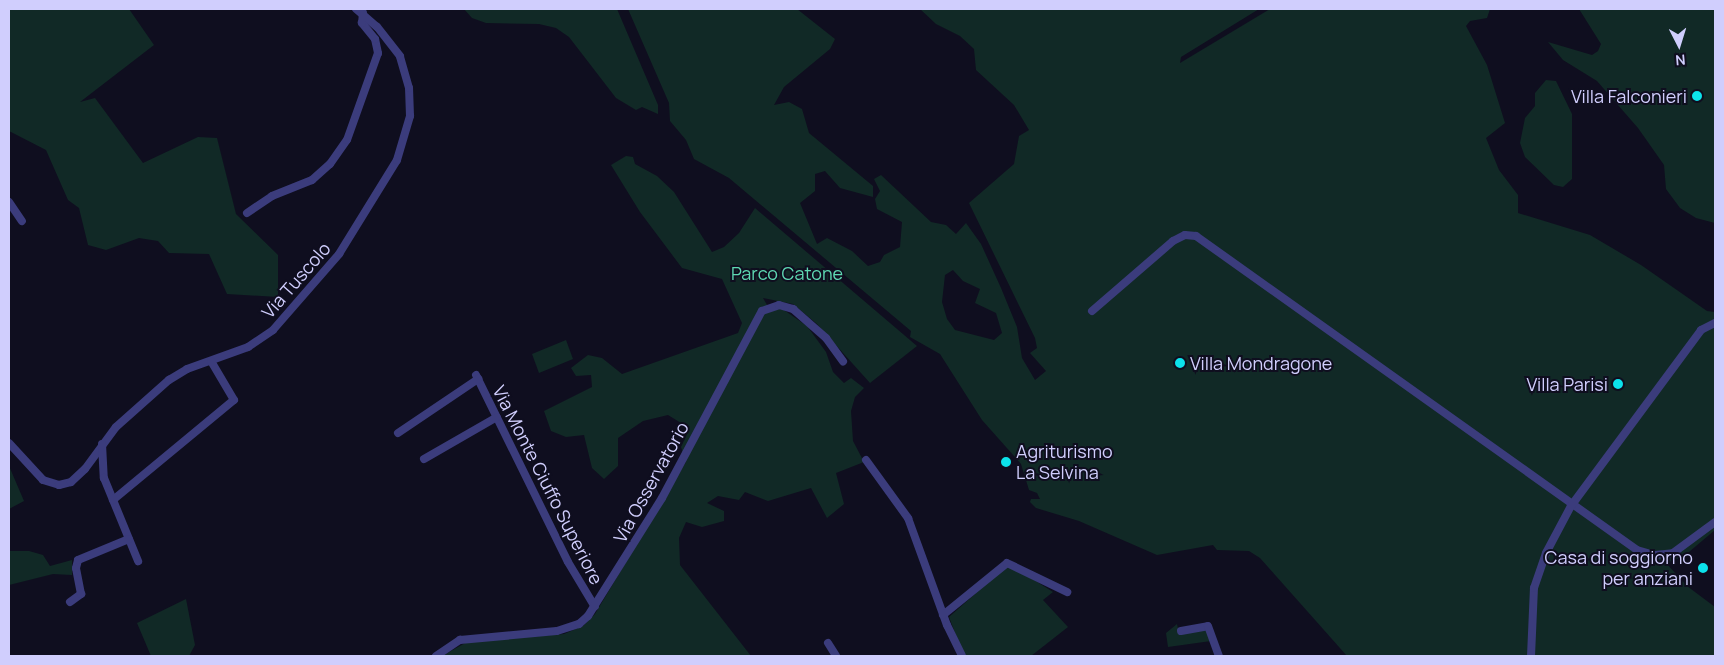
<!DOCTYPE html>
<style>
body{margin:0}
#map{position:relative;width:1724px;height:665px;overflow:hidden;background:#0f0e1f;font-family:Manrope,sans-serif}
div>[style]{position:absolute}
.green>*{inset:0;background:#112926}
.minor>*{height:8px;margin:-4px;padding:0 4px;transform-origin:4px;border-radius:4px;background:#3b3c7c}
.dots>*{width:14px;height:14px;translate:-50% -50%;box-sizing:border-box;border:2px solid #0f0e1f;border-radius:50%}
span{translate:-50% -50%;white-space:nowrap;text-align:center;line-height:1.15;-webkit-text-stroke:4px #0f0e1f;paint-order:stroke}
.poi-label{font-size:18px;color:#d0cefd}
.right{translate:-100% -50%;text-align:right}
.left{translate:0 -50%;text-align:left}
.park-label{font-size:18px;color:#5ed8b2}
.street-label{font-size:18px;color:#d0cefd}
.frame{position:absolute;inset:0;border:10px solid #d0cefd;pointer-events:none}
.north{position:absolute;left:1654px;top:20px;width:50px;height:50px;-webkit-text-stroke:4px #0f0e1f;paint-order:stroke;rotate:175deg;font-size:14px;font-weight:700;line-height:20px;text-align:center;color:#d0cefd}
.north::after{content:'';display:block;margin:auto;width:18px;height:22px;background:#d0cefd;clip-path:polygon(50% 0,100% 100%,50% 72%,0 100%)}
</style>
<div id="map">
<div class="green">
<i style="clip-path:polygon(9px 9px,129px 9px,154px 45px,80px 102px,95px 98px,143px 163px,198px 137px,217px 138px,236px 214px,278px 255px,278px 297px,227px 294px,209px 254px,169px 253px,158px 241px,139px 238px,106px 250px,88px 245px,79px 208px,68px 200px,46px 150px,9px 131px)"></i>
<i style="clip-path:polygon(464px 9px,617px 9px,658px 105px,658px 114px,642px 107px,636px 110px,616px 98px,569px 37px,556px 28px,539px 24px,486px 23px,472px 18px)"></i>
<i style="clip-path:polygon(evenodd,628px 9px,797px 9px,835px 39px,830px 49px,784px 87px,774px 105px,789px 102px,802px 109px,809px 133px,873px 186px,873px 197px,840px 188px,825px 171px,815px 174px,815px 191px,800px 203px,817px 244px,827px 238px,852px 251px,868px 266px,880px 262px,884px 255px,900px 247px,902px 222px,877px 209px,875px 199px,880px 191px,874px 179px,881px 175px,931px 222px,946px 225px,956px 234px,966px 223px,981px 244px,1001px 288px,1017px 327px,1022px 358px,1035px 380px,1046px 371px,1030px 353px,1037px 348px,1035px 338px,969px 203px,1014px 164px,1019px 136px,1029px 130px,1014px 105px,976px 70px,974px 49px,960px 36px,936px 24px,920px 9px,1259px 9px,1181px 57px,1180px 63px,1270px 9px,1490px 9px,1487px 18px,1470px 21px,1466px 26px,1487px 65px,1505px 123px,1486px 138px,1499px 170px,1518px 195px,1518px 213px,1590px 235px,1641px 265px,1707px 311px,1715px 312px,1715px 530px,1683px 557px,1666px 563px,1687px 586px,1715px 607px,1715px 656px,1347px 656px,1260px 558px,1249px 551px,1217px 550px,1213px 545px,1157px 555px,1079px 521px,1036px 508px,1030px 502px,1031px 499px,1040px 499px,1037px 493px,1029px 490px,1021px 464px,982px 420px,940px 354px,910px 337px,911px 331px,729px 178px,694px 159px,686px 140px,670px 121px,669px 103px,628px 9px,953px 270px,963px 281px,980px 289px,975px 303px,996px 313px,1002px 333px,994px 340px,955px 330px,947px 319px,942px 302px,945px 275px,953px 270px)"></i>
<i style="clip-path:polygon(1579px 9px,1715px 9px,1715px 223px,1696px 218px,1680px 208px,1666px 189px,1664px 165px,1638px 128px,1597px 81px,1563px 60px,1548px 42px,1592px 55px,1598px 51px,1601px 44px)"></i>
<i style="clip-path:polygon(1546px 80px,1556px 81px,1572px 114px,1572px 179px,1563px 187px,1554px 185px,1525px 157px,1520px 143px,1525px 118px,1535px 106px,1535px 93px)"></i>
<i style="clip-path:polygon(626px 156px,633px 157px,635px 164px,657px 176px,674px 192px,712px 252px,724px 247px,739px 233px,755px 208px,917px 346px,870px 383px,817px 324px,793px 304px,763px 298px,770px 310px,781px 308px,807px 326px,826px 352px,833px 372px,844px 383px,851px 378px,864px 388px,855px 397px,851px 411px,853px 441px,864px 462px,836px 473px,844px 504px,827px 518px,811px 488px,768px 501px,745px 492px,739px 500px,718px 496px,707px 503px,724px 511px,724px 521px,702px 527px,686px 522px,679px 538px,680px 565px,751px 656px,442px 656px,467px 642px,564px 634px,583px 626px,595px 614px,686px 462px,681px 447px,687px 434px,681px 423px,668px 415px,643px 421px,618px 438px,618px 466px,604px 479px,592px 468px,584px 435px,566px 437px,551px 431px,544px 411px,592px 387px,591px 375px,576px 376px,571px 368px,588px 355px,602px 358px,622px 374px,738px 333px,742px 323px,722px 279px,682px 268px,640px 212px,611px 165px)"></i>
<i style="clip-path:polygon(566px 340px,573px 359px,539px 373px,532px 354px)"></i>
<i style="clip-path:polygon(9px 466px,24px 501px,9px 509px)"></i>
<i style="clip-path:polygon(9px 551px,29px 551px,43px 555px,50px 566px,72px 560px,72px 575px,53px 574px,9px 585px)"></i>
<i style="clip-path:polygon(1009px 564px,1053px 592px,1043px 600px,1068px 627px,1031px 656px,964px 656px,949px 617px)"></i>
<i style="clip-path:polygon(186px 599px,195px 645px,189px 656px,151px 656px,137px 623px)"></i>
<i style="clip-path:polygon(1177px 624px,1179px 633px,1204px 627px,1211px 641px,1168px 647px,1166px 633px)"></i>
</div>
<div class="minor">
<i style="left:9px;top:202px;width:23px;rotate:56deg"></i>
<i style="left:247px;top:213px;width:30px;rotate:-34deg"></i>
<i style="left:272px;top:196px;width:43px;rotate:-21.8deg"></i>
<i style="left:312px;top:180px;width:24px;rotate:-42deg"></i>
<i style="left:330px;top:164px;width:29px;rotate:-55deg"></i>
<i style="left:347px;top:140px;width:92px;rotate:-70.4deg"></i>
<i style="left:378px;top:53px;width:14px;rotate:-102deg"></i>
<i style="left:375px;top:39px;width:21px;rotate:-129deg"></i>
<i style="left:362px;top:23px;width:10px;rotate:-84deg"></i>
<i style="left:1092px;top:311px;width:107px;rotate:-40.8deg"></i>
<i style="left:1173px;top:241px;width:13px;rotate:-27deg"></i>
<i style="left:1185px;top:235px;width:11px;rotate:5deg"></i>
<i style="left:1196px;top:236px;width:541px;rotate:35.45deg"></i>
<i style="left:1637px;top:550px;width:19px;rotate:16deg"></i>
<i style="left:1655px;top:555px;width:18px;rotate:-6deg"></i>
<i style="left:1673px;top:553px;width:52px;rotate:-36.4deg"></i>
<i style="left:476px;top:375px;width:208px;rotate:63.8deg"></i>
<i style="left:568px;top:562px;width:52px;rotate:59deg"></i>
<i style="left:398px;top:433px;width:97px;rotate:-34deg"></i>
<i style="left:9px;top:443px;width:50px;rotate:47.4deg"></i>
<i style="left:43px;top:480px;width:17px;rotate:17deg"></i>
<i style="left:59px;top:485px;width:12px;rotate:-14deg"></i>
<i style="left:71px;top:482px;width:19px;rotate:-43deg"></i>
<i style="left:85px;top:469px;width:52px;rotate:-53.6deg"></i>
<i style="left:116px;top:427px;width:71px;rotate:-41.6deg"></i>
<i style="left:169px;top:380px;width:21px;rotate:-31deg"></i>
<i style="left:187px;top:369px;width:65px;rotate:-19.8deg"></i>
<i style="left:248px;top:347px;width:30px;rotate:-34deg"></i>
<i style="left:273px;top:330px;width:101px;rotate:-49deg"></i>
<i style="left:339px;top:254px;width:110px;rotate:-58.3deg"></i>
<i style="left:397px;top:160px;width:46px;rotate:-73.5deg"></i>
<i style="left:410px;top:116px;width:28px;rotate:-92deg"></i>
<i style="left:409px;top:88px;width:33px;rotate:-106deg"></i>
<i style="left:400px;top:56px;width:37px;rotate:-128deg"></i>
<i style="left:377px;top:27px;width:28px;rotate:-139deg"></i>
<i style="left:102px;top:444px;width:34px;rotate:87deg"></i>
<i style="left:104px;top:478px;width:90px;rotate:67.7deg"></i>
<i style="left:424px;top:459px;width:84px;rotate:-29.9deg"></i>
<i style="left:866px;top:460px;width:72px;rotate:54.1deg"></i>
<i style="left:908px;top:518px;width:114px;rotate:70deg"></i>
<i style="left:947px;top:625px;width:34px;rotate:64deg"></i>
<i style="left:113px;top:500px;width:157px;rotate:-39.6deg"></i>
<i style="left:234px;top:400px;width:45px;rotate:-120.5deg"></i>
<i style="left:70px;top:602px;width:14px;rotate:-36deg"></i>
<i style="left:81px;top:594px;width:26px;rotate:-101deg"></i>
<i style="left:76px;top:568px;width:8px;rotate:-76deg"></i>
<i style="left:78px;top:560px;width:55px;rotate:-22.4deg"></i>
<i style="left:943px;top:615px;width:82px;rotate:-39.1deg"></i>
<i style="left:1007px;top:563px;width:67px;rotate:25.8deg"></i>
<i style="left:1181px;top:631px;width:27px;rotate:-10deg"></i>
<i style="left:1208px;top:626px;width:32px;rotate:70deg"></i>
<i style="left:828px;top:643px;width:15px;rotate:58deg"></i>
<i style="left:436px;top:656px;width:29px;rotate:-34deg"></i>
<i style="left:460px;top:640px;width:97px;rotate:-5.3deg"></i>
<i style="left:557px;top:631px;width:23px;rotate:-18deg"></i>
<i style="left:579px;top:624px;width:12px;rotate:-42deg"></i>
<i style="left:588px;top:616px;width:139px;rotate:-57.9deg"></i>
<i style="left:662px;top:498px;width:212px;rotate:-61.9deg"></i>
<i style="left:762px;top:311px;width:18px;rotate:-19deg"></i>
<i style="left:779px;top:305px;width:15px;rotate:16deg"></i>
<i style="left:793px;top:309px;width:44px;rotate:41.3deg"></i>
<i style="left:826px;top:338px;width:29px;rotate:54deg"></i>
<i style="left:1531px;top:656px;width:68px;rotate:-87.5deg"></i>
<i style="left:1534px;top:588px;width:37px;rotate:-71deg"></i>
<i style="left:1546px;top:553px;width:53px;rotate:-62deg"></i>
<i style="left:1571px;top:506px;width:219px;rotate:-53.5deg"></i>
<i style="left:1701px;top:330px;width:16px;rotate:-27deg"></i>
</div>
<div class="dots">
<i style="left:1697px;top:96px;background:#0ce2eb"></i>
<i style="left:1180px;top:363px;background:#0ce2eb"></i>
<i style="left:1618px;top:384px;background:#0ce2eb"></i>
<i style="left:1006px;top:462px;background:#0ce2eb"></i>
<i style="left:1703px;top:568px;background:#0ce2eb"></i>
</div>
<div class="poi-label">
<span class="right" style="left:1687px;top:96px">Villa Falconieri</span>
<span class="left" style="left:1190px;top:363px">Villa Mondragone</span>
<span class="right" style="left:1608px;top:384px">Villa Parisi</span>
<span class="left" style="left:1016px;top:462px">Agriturismo<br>La Selvina</span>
<span class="right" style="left:1693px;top:568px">Casa di soggiorno<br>per anziani</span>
</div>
<div class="park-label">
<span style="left:787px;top:273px">Parco Catone</span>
</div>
<div class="street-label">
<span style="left:296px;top:280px;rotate:-49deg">Via Tuscolo</span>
<span style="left:651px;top:482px;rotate:-61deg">Via Osservatorio</span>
<span style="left:548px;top:485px;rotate:63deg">Via Monte Ciuffo Superiore</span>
</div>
<div class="frame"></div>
<div class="north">N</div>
</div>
